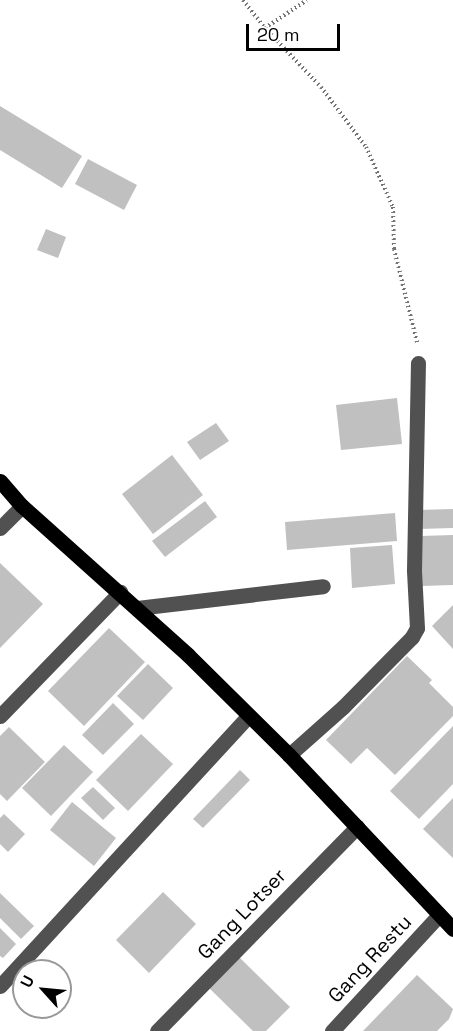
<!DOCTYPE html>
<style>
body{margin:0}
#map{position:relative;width:453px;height:1031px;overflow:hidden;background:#fff;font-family:"Space Grotesk",sans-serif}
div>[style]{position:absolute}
.building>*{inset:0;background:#c0c0c0}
.path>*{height:4px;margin-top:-2px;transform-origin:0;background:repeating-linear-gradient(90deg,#737373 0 1.5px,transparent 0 4.5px)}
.minor>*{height:15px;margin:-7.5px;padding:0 7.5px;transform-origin:7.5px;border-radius:7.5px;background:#515151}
.major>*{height:15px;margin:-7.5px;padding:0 7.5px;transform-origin:7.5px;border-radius:7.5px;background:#000}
span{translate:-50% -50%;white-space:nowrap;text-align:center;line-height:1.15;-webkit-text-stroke:4.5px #fff;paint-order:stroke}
.street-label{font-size:20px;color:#000}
.north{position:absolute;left:12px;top:959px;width:60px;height:60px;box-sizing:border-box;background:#fff;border:2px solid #999;border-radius:50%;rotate:297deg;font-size:16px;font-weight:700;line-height:24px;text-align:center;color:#000}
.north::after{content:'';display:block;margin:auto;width:21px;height:27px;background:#000;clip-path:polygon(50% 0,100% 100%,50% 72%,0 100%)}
.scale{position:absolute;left:246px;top:24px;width:94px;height:27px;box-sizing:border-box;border:3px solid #000;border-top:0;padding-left:8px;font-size:18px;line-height:21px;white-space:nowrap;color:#000;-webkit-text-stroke:4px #fff;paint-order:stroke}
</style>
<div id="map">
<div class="building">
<i style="clip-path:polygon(0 106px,82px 156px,62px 188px,0 150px)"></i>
<i style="clip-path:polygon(88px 159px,137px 185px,124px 210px,75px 184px)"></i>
<i style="clip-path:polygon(46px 229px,66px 237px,58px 258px,37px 250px)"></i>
<i style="clip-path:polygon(397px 398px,402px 444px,341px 450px,336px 405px)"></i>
<i style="clip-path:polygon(216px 423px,229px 441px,200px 460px,187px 442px)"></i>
<i style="clip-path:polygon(172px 455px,203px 495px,153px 534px,122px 494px)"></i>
<i style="clip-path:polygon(205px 501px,217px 517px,165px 557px,152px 541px)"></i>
<i style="clip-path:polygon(453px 509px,453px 528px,418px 529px,417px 510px)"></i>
<i style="clip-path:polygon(395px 513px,397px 541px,287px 550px,285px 522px)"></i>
<i style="clip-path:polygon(453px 535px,453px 585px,422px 586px,420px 536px)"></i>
<i style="clip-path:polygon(392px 545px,395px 584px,352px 588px,350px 548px)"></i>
<i style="clip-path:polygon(0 563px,43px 604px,0 648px)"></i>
<i style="clip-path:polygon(453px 605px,453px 649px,432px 626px)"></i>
<i style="clip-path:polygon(109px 628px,145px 662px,84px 726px,48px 691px)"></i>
<i style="clip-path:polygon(407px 656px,432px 680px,429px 683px,453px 707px,453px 716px,395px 775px,367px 748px,351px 764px,326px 740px)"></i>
<i style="clip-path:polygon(148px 664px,173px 688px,143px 720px,117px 696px)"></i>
<i style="clip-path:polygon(113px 703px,134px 724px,103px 755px,82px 735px)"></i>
<i style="clip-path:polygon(453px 726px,453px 784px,419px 819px,390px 791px)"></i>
<i style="clip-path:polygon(9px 727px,45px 762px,7px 801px,0 794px,0 736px)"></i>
<i style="clip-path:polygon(141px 734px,173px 764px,128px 811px,96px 780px)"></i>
<i style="clip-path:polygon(64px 745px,93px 772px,51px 816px,22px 788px)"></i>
<i style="clip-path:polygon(240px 770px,250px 780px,203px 828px,193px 819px)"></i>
<i style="clip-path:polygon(93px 787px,115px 808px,103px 820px,81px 798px)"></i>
<i style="clip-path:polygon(453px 798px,453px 858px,423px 829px)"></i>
<i style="clip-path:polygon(72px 802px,116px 838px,94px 866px,50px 830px)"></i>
<i style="clip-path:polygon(4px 814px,25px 834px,8px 852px,0 844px,0 818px)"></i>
<i style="clip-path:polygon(163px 892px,196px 924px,149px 973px,116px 940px)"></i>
<i style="clip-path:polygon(0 893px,34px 926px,21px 939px,0 918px)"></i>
<i style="clip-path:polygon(0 928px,16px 944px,3px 958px,0 956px)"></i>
<i style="clip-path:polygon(237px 955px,290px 1007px,266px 1031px,253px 1031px,207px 986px)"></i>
<i style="clip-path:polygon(417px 975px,453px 1009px,449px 1019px,437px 1031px,363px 1031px)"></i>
</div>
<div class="path">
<i style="left:243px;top:0;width:36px;rotate:52deg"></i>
<i style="left:265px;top:28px;width:81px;rotate:46.5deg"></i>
<i style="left:321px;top:87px;width:75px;rotate:53.1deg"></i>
<i style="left:366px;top:147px;width:66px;rotate:65.8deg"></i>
<i style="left:393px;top:207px;width:42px;rotate:88.6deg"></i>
<i style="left:394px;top:249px;width:96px;rotate:76.1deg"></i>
<i style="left:265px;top:28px;width:50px;rotate:-33.7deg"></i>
</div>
<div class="minor">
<i style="left:0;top:528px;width:31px;rotate:-45deg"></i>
<i style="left:137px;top:608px;width:187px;rotate:-6.7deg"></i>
<i style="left:0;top:716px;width:173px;rotate:-45.9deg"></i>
<i style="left:289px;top:755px;width:72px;rotate:-41.6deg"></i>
<i style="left:343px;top:707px;width:98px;rotate:-45.4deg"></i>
<i style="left:412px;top:637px;width:10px;rotate:-61deg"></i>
<i style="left:417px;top:628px;width:58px;rotate:-93deg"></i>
<i style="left:414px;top:570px;width:207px;rotate:-88.9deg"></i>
<i style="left:0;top:986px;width:367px;rotate:-47.4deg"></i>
<i style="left:157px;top:1031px;width:286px;rotate:-45.6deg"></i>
<i style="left:332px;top:1031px;width:158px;rotate:-47.3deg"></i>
</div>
<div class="major">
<i style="left:0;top:481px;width:33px;rotate:49deg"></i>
<i style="left:22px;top:506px;width:223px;rotate:41.9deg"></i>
<i style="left:188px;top:655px;width:142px;rotate:44.7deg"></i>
<i style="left:289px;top:755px;width:239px;rotate:46.7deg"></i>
</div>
<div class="street-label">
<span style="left:242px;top:914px;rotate:-46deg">Gang Lotser</span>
<span style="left:370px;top:959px;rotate:-47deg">Gang Restu</span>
</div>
<div class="north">U</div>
<div class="scale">20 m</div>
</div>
